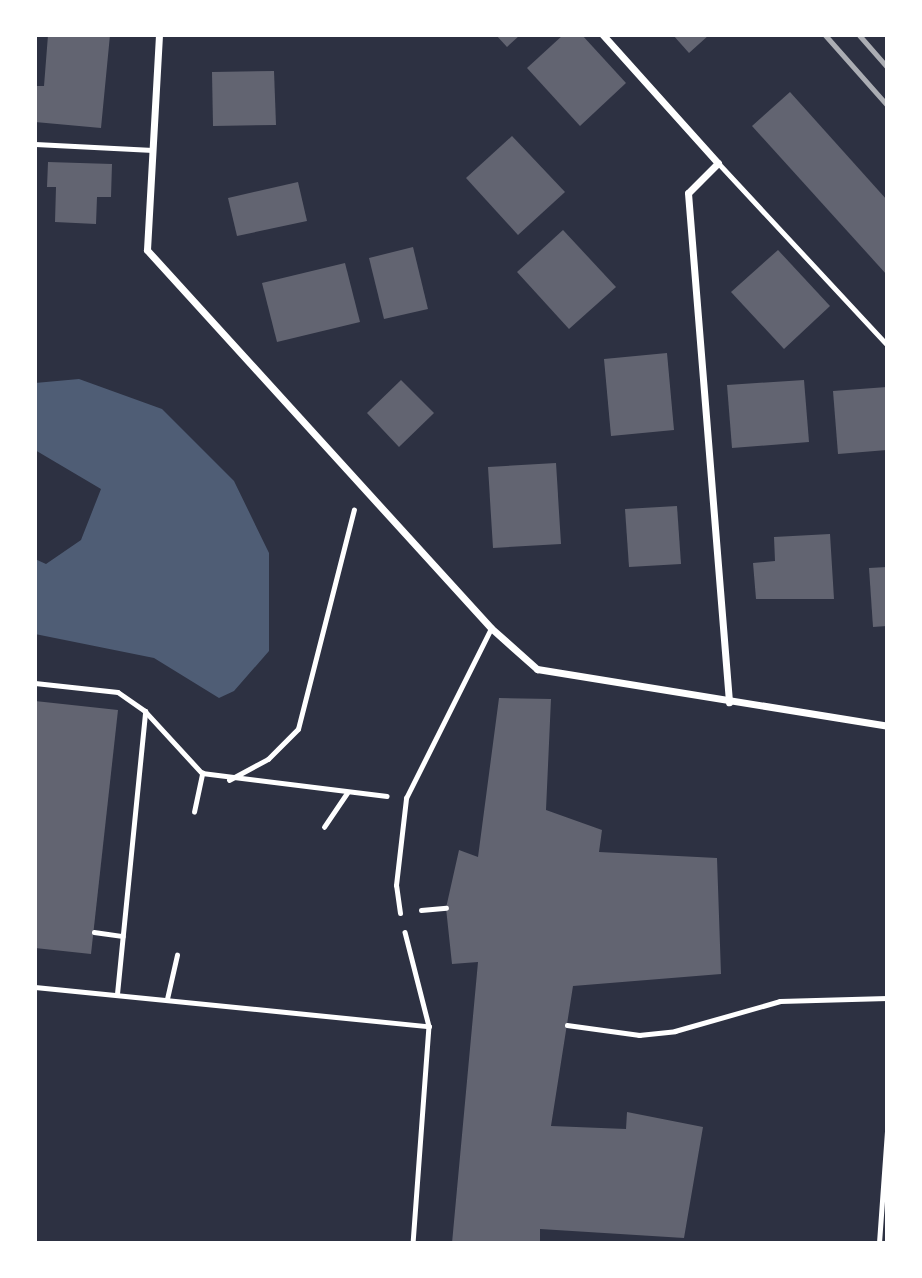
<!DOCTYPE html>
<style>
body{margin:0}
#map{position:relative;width:922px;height:1278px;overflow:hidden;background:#2d3142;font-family:"IBM Plex Sans",sans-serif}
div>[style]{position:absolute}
.water>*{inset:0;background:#4f5d75}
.building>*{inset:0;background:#626471}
.path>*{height:4.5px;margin:-2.25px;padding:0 2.25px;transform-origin:2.25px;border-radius:2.25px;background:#fff}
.service>*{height:5px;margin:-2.5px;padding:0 2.5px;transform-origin:2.5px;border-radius:2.5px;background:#fff}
.minor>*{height:7px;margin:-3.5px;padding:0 3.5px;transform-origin:3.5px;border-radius:3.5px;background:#fff}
.rail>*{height:5px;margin:-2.5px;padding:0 2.5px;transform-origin:2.5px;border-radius:2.5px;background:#abadb3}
span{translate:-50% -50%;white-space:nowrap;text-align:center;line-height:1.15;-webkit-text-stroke:5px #fff;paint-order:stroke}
.frame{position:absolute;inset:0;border:37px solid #fff;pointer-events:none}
</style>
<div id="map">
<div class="water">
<i style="clip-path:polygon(79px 379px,162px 409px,234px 481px,269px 553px,269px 651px,234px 691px,219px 698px,154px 658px,35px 634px,35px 559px,46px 564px,81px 540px,101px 489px,35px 450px,35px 383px)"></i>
</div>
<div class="building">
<i style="clip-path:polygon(48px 35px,110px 35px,101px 128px,35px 122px,35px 86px,44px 86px)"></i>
<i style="clip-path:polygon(496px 35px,520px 35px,507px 47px)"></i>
<i style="clip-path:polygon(563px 35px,582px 35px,626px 83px,580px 126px,527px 68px)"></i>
<i style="clip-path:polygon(673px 35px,709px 35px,689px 53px)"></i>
<i style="clip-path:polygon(274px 71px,276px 125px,213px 126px,212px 72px)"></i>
<i style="clip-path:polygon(790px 92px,887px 200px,887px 275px,752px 126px)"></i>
<i style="clip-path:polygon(512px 136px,565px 192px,518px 235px,466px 178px)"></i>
<i style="clip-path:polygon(48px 162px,112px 164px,111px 197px,97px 197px,96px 224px,55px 222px,56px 187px,47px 187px)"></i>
<i style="clip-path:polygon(298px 182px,307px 221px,237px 236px,228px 198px)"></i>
<i style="clip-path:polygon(563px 230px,616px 287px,569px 329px,517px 272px)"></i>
<i style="clip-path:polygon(413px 247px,428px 309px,384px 319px,369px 258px)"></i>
<i style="clip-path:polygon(778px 250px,830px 306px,784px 349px,731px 292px)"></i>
<i style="clip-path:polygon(345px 263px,360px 322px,277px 342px,262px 283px)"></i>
<i style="clip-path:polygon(667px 353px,674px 430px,611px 436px,604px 359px)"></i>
<i style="clip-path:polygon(401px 380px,434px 413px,399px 447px,367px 413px)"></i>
<i style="clip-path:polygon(804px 380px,809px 442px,732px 448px,727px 385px)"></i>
<i style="clip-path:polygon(887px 387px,887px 450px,838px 454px,833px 391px)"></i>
<i style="clip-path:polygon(556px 463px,561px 544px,493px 548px,488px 467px)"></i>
<i style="clip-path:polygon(677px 506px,681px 564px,629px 567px,625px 509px)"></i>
<i style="clip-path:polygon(830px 534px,834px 599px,756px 599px,753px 563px,775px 561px,774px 537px)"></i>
<i style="clip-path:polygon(887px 567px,887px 626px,873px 627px,869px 568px)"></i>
<i style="clip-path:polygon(499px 698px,551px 699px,546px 810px,602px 830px,599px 852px,717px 858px,721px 974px,573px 986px,551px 1126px,626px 1129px,627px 1112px,703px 1127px,684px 1238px,540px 1229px,540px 1243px,452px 1243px,478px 962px,452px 964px,446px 908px,459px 850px,478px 857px)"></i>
<i style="clip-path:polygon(35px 701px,118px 710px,91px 954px,35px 948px)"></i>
</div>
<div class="path">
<i style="left:35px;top:683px;width:83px;rotate:6.2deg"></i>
<i style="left:118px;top:692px;width:33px;rotate:35deg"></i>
<i style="left:145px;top:711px;width:84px;rotate:47.4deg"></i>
<i style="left:202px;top:773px;width:186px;rotate:7.1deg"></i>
<i style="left:229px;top:780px;width:44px;rotate:-28.3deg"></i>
<i style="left:268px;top:759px;width:42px;rotate:-45deg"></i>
<i style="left:298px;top:729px;width:226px;rotate:-75.7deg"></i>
<i style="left:194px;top:812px;width:40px;rotate:-78deg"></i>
<i style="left:324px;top:827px;width:41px;rotate:-55.9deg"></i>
<i style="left:421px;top:910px;width:25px;rotate:-5deg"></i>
<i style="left:94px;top:932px;width:29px;rotate:8deg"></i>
<i style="left:405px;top:932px;width:97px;rotate:75.7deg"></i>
<i style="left:35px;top:987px;width:396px;rotate:5.7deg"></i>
<i style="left:429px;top:1026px;width:218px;rotate:94.2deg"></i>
<i style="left:117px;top:994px;width:284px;rotate:-84.3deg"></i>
<i style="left:167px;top:999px;width:45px;rotate:-77.2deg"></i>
<i style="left:567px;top:1025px;width:73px;rotate:7.9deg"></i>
<i style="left:639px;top:1035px;width:36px;rotate:-6deg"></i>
<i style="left:675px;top:1031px;width:109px;rotate:-15.9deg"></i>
<i style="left:780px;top:1001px;width:107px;rotate:-1.6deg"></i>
<i style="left:879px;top:1243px;width:111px;rotate:-85.9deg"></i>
</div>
<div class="service">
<i style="left:35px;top:144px;width:118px;rotate:2.9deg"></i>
<i style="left:718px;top:163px;width:248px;rotate:47.1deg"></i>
<i style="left:400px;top:913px;width:28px;rotate:-98deg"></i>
<i style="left:396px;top:885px;width:88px;rotate:-83.4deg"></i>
<i style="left:406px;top:798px;width:190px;rotate:-63.4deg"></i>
</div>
<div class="minor">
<i style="left:159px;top:35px;width:215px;rotate:93.2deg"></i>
<i style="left:147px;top:250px;width:511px;rotate:47.7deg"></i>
<i style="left:491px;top:628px;width:62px;rotate:41.7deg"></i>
<i style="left:537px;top:669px;width:355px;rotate:9.2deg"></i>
<i style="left:603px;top:35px;width:172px;rotate:48.1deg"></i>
<i style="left:718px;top:163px;width:42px;rotate:135deg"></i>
<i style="left:688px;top:193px;width:511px;rotate:85.39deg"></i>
</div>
<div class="rail">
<i style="left:825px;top:35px;width:94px;rotate:48.5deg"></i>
<i style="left:859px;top:35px;width:43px;rotate:48.8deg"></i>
</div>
<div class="frame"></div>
</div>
